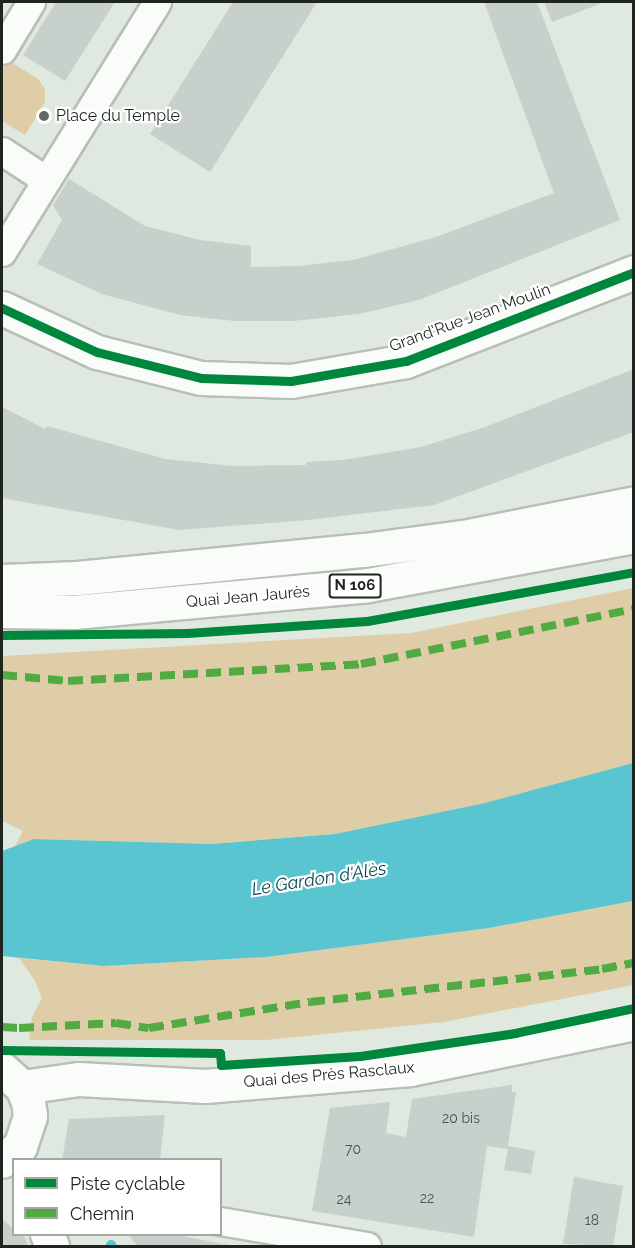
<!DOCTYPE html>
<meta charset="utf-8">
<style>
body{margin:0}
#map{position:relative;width:635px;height:1248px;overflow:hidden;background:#e0e9df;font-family:Raleway,sans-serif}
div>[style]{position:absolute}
.green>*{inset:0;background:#dfcda7}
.water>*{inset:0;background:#58c5d1}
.stream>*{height:10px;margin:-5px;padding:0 5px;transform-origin:5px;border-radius:5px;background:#58c5d1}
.building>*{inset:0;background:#c7d0ca}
.roads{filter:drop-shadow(2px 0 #b8bfb7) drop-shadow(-2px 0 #b8bfb7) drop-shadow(0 2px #b8bfb7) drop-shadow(0 -2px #b8bfb7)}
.street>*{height:27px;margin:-13.5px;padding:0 13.5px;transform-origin:13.5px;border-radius:13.5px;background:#fafcfa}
.secondary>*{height:33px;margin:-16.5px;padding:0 16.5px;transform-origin:16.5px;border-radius:16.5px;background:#fafcfa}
.primary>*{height:33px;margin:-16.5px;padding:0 16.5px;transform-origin:16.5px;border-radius:16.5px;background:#fafcfa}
.quiet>*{height:8px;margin-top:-4px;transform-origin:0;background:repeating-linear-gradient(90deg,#52aa43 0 15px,transparent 0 23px)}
.cycleway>*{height:9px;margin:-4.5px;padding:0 4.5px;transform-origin:4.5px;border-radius:4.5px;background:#00873e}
.dots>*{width:16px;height:16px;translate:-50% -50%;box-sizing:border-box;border:3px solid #fff;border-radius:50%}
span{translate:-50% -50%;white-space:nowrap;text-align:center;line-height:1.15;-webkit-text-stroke:4.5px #fff;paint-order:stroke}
.number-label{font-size:14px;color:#4b524c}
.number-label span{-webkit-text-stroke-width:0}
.shield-label span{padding:2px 4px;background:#fff;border:2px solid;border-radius:4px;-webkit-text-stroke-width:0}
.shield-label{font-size:15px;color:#1e241e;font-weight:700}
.poi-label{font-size:16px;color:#1e241e}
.left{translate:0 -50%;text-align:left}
.street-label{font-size:16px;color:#1e241e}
.water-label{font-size:18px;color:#0a4750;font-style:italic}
.frame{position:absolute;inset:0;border:3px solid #1e241e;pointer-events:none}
.legend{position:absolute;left:12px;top:1158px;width:210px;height:78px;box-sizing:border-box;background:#fff;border:2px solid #a5a7a5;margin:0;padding:8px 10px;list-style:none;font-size:18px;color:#1e241e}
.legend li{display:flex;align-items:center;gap:12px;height:30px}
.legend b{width:30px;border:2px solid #a5a7a5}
</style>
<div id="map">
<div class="green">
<i style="clip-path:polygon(8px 60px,38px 79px,45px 89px,45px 102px,25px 135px,2px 121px,2px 70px)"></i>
<i style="clip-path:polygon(633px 588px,633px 763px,486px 803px,335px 834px,212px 844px,35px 839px,14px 848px,23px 831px,2px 821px,2px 656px,411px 633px)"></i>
<i style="clip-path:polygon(633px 901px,633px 985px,444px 1022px,266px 1040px,29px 1040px,32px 1017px,42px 998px,35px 981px,19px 958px,104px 966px,266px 957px,489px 928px)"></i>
</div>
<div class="water">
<i style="clip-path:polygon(633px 763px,633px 901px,489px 928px,266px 957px,104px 966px,2px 956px,2px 851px,34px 839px,212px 844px,335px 834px,485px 803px)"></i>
</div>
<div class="stream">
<i style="left:111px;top:1245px;width:1px;rotate:45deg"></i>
</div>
<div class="building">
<i style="clip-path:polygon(56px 2px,115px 2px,65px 81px,23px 55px)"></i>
<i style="clip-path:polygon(233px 2px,317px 2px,210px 172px,150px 134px)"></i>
<i style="clip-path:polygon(484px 2px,537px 2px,620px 220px,419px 300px,359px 314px,293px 321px,235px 321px,180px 315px,102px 294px,37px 264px,62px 220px,53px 205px,69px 179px,145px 226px,200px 240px,251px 246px,251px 267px,298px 266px,353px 260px,436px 237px,554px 193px)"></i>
<i style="clip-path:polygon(544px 2px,605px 2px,552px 22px)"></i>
<i style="clip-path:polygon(634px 369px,634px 432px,434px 505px,308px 520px,179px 530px,2px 498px,2px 407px,45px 429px,47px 426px,165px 459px,232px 466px,306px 465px,306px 462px,343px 460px,421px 447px,485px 427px)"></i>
<i style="clip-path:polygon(512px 1085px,512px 1092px,516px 1092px,508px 1146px,535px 1151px,531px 1174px,504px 1170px,508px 1149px,487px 1146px,474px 1237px,312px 1211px,330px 1108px,390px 1102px,386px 1133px,406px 1137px,412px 1099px)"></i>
<i style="clip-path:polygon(165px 1115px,160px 1160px,62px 1160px,69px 1119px)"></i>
<i style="clip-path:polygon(574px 1177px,623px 1186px,613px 1246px,563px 1244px)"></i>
<i style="clip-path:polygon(2px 1219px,14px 1229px,14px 1234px,20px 1234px,25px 1238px,28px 1246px,2px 1246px)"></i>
<i style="clip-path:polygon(128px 1234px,172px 1234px,234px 1246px,137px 1246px)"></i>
</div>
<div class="roads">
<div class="street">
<i style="left:2px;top:50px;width:56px;rotate:-58.9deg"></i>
<i style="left:2px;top:151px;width:53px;rotate:33.4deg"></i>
<i style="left:2px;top:252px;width:294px;rotate:-58.2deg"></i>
<i style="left:220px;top:1221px;width:149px;rotate:9.7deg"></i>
</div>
<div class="secondary">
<i style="left:2px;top:308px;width:105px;rotate:24.9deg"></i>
<i style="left:97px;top:352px;width:107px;rotate:14deg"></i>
<i style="left:201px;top:378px;width:90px;rotate:1.9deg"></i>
<i style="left:291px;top:381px;width:117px;rotate:-9.9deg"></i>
<i style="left:406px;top:361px;width:245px;rotate:-21.3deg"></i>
<i style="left:2px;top:1069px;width:27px;rotate:42deg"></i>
<i style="left:22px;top:1087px;width:15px;rotate:67deg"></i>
<i style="left:28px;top:1101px;width:15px;rotate:82deg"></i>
<i style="left:30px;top:1116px;width:32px;rotate:108deg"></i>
<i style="left:20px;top:1146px;width:23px;rotate:140deg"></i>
<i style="left:22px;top:1087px;width:58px;rotate:-8deg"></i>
<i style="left:79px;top:1079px;width:126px;rotate:3.2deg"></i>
<i style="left:205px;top:1086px;width:206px;rotate:-4.7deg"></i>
<i style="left:410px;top:1069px;width:229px;rotate:-11.6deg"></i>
<i style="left:47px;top:1234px;width:13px;rotate:67deg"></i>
</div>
<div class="primary">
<i style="left:2px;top:581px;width:75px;rotate:-2.3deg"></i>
<i style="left:77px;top:578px;width:288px;rotate:-5.6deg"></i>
<i style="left:364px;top:550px;width:100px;rotate:-7.5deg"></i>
<i style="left:463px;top:537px;width:174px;rotate:-11.2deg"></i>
<i style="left:2px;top:611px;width:72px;rotate:0.8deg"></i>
<i style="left:74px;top:612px;width:295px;rotate:-5.2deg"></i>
<i style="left:368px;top:585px;width:270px;rotate:-10.4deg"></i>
</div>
</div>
<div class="quiet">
<i style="left:2px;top:675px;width:66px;rotate:5.2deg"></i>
<i style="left:68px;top:681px;width:293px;rotate:-3.3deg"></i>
<i style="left:361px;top:664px;width:278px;rotate:-11.4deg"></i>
<i style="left:2px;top:1027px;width:17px;rotate:3deg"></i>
<i style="left:19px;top:1028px;width:97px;rotate:-3deg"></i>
<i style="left:116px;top:1023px;width:33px;rotate:9deg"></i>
<i style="left:149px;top:1028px;width:163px;rotate:-9.2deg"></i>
<i style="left:310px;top:1002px;width:294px;rotate:-6.4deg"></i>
<i style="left:602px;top:969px;width:33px;rotate:-11deg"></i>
</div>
<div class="cycleway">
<i style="left:2px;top:308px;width:105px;rotate:24.9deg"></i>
<i style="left:97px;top:352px;width:107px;rotate:14deg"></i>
<i style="left:201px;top:378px;width:90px;rotate:1.9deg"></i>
<i style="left:291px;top:381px;width:117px;rotate:-9.9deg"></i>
<i style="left:406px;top:361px;width:245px;rotate:-21.3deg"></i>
<i style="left:2px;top:635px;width:185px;rotate:-0.6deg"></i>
<i style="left:187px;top:633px;width:180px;rotate:-3.8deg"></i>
<i style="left:367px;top:621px;width:271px;rotate:-10.4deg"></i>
<i style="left:2px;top:1050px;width:218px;rotate:0.8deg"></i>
<i style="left:220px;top:1053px;width:12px;rotate:85deg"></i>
<i style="left:221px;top:1065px;width:139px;rotate:-3.7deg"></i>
<i style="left:360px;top:1056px;width:157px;rotate:-8.4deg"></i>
<i style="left:515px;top:1033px;width:122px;rotate:-11.9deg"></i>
</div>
<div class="dots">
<i style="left:44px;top:116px;background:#626962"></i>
</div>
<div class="number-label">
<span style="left:461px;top:1118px">20 bis</span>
<span style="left:353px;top:1149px">70</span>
<span style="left:427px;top:1198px">22</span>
<span style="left:344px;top:1199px">24</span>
<span style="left:592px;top:1220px">18</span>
</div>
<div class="shield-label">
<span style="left:355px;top:586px">N 106</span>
</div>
<div class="poi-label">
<span class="left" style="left:56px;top:116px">Place du Temple</span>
</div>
<div class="street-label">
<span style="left:470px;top:318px;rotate:-20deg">Grand'Rue Jean Moulin</span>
<span style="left:248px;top:597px;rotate:-5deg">Quai Jean Jaurès</span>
<span style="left:329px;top:1075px;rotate:-5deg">Quai des Près Rasclaux</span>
</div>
<div class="water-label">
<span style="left:319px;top:879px;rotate:-9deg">Le Gardon d'Alès</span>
</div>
<div class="frame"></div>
<ul class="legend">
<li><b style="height:8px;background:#00873e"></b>Piste cyclable</li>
<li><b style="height:8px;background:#52aa43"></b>Chemin</li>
</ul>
</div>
